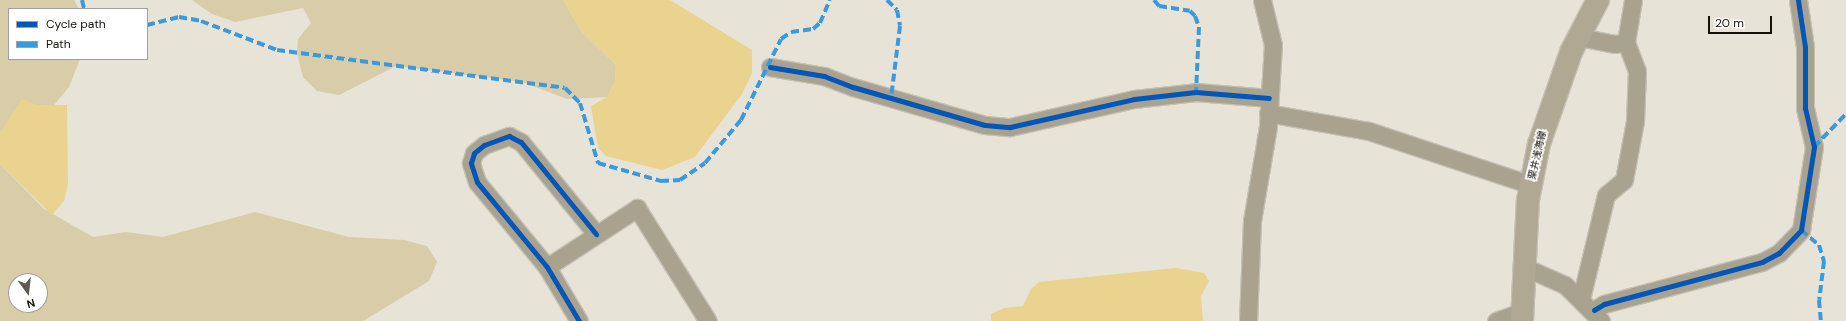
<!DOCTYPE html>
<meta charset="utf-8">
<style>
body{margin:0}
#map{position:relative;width:1846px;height:321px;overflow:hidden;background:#e7e3d6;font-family:"DM Sans","Noto Sans JP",sans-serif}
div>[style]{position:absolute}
.green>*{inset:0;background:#d8cca9}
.water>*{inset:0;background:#e9d38e}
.roads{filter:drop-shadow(1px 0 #c4c1b7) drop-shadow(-1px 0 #c4c1b7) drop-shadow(0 1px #c4c1b7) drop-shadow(0 -1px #c4c1b7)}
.minor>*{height:17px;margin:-8.5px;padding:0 8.5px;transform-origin:8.5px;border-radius:8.5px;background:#a9a28f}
.secondary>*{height:22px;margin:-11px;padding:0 11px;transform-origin:11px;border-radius:11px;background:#b0a893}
.quiet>*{height:4px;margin-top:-2px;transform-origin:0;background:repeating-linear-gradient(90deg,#3b9add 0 8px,transparent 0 12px)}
.cycleway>*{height:5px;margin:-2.5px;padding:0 2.5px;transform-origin:2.5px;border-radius:2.5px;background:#0057b8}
span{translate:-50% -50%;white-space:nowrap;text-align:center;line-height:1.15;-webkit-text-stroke:3.5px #fff;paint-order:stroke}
.street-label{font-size:10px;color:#141109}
.legend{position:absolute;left:8px;top:8px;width:140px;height:52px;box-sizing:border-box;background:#fff;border:1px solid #a1a09d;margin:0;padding:5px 7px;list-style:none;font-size:12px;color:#141109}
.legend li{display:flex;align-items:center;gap:8px;height:20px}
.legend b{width:20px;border:1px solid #a1a09d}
.north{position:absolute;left:8px;top:273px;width:40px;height:40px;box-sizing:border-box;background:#fff;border:1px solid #a1a09d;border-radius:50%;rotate:165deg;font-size:11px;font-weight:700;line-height:16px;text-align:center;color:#141109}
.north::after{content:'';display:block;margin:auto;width:14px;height:18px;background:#5e5a51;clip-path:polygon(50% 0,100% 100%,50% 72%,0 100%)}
.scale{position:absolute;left:1708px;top:16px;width:64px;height:18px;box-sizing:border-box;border:2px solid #141109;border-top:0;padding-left:5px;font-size:12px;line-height:14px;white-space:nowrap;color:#141109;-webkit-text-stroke:3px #fff;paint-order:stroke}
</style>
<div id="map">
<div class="green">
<i style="clip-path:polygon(0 0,74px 0,79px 9px,9px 9px,9px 59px,80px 59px,69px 87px,54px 105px,37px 105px,6px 125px,0 133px)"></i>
<i style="clip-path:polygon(192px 0,563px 0,581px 31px,616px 65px,615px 82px,607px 97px,567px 99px,522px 82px,396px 66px,339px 95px,317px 91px,303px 77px,297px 53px,298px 39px,311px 23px,303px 8px,235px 22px,212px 14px)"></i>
<i style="clip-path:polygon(evenodd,0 164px,44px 209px,93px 237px,126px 232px,163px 237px,255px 212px,349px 237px,404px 240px,427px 246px,437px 262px,429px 281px,363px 321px,0 321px,0 164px,16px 281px,40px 281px,40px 305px,16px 305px,16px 281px)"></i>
</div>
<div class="water">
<i style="clip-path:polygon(563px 0,670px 0,752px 50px,752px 73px,742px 94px,695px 157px,662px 170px,606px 156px,598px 148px,591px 106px,607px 97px,615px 82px,616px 65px,581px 31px)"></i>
<i style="clip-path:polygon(22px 99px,37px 105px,67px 105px,68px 185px,64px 201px,52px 215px,0 164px,0 133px)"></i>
<i style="clip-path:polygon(1176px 268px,1204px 273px,1209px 281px,1201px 296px,1203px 321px,991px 321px,991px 314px,1004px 308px,1023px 306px,1031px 289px,1039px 282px)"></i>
</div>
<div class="roads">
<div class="minor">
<i style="left:1579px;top:37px;width:37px;rotate:11deg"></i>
<i style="left:1615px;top:44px;width:11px;rotate:-10deg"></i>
<i style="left:770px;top:67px;width:55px;rotate:9.5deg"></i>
<i style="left:824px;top:76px;width:31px;rotate:21deg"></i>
<i style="left:853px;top:87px;width:137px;rotate:16.1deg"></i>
<i style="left:985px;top:125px;width:25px;rotate:5deg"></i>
<i style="left:1010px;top:127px;width:127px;rotate:-12.7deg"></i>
<i style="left:1134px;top:99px;width:62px;rotate:-6.4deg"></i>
<i style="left:1196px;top:92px;width:73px;rotate:4.7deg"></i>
<i style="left:1268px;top:113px;width:103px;rotate:10.1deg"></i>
<i style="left:1369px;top:131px;width:171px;rotate:18.4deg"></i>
<i style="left:1522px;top:266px;width:47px;rotate:23.8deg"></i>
<i style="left:1565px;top:285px;width:51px;rotate:45deg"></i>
<i style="left:547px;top:267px;width:108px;rotate:-33.2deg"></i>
<i style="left:637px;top:208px;width:133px;rotate:57.9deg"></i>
<i style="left:1581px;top:299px;width:107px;rotate:-76.5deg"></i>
<i style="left:1606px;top:195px;width:23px;rotate:-40deg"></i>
<i style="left:1624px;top:180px;width:60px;rotate:-79.4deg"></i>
<i style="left:1635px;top:121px;width:50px;rotate:-87.7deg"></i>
<i style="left:1637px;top:71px;width:31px;rotate:-111deg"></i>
<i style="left:1626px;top:42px;width:43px;rotate:-80.5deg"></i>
<i style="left:1594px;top:310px;width:12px;rotate:-31deg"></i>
<i style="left:1604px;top:304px;width:163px;rotate:-14.9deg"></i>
<i style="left:1762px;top:262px;width:19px;rotate:-28deg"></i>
<i style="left:1779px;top:253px;width:32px;rotate:-46deg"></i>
<i style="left:1801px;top:230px;width:84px;rotate:-81.1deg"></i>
<i style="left:1814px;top:147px;width:40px;rotate:-103deg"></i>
<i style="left:1805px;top:108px;width:61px;rotate:-90deg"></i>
<i style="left:1805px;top:47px;width:48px;rotate:-98.5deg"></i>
<i style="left:579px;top:321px;width:63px;rotate:-120.7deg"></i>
<i style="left:547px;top:267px;width:110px;rotate:-129.5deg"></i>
<i style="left:477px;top:182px;width:20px;rotate:-108deg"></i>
<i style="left:471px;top:163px;width:10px;rotate:-73deg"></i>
<i style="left:474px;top:153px;width:13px;rotate:-39deg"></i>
<i style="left:484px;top:145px;width:27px;rotate:-20deg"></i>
<i style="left:509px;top:136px;width:13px;rotate:27deg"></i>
<i style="left:521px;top:142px;width:119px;rotate:50.8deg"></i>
<i style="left:1248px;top:321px;width:100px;rotate:-87.7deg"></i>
<i style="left:1252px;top:221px;width:96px;rotate:-80.4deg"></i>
<i style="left:1268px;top:126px;width:81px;rotate:-86.5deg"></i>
<i style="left:1273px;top:45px;width:46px;rotate:-103.7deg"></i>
<i style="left:1496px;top:321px;width:27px;rotate:-20deg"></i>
</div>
<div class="secondary">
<i style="left:1522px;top:321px;width:121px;rotate:-87.2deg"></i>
<i style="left:1528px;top:200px;width:57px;rotate:-78.9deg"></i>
<i style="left:1539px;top:144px;width:97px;rotate:-70.8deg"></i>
<i style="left:1571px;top:52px;width:59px;rotate:-62.6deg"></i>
</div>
</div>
<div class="quiet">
<i style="left:82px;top:0;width:9px;rotate:77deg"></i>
<i style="left:887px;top:0;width:14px;rotate:45deg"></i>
<i style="left:897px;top:10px;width:16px;rotate:79deg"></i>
<i style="left:900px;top:26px;width:73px;rotate:97.1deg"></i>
<i style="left:1154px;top:0;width:8px;rotate:50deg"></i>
<i style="left:1159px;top:6px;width:31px;rotate:9deg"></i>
<i style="left:1190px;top:11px;width:7px;rotate:45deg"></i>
<i style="left:1195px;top:16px;width:12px;rotate:70deg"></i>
<i style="left:1199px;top:27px;width:65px;rotate:92.6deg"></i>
<i style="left:147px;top:25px;width:33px;rotate:-14deg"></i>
<i style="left:179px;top:17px;width:22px;rotate:10deg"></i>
<i style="left:201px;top:21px;width:81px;rotate:20.9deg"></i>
<i style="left:277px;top:50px;width:290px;rotate:7.5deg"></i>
<i style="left:565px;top:88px;width:21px;rotate:45deg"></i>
<i style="left:580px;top:103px;width:63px;rotate:73.3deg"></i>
<i style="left:598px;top:163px;width:66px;rotate:15.9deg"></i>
<i style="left:661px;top:181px;width:19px;rotate:-3deg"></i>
<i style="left:680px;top:180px;width:30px;rotate:-34deg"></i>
<i style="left:705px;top:163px;width:56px;rotate:-50.1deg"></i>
<i style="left:741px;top:120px;width:90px;rotate:-63.7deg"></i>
<i style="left:781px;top:39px;width:12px;rotate:-35deg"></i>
<i style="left:791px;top:32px;width:22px;rotate:-8deg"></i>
<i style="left:813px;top:29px;width:9px;rotate:-41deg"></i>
<i style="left:820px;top:23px;width:25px;rotate:-67deg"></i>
<i style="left:1814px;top:147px;width:46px;rotate:-45.9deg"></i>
<i style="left:1801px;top:230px;width:23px;rotate:40deg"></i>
<i style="left:1819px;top:245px;width:17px;rotate:73deg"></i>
<i style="left:1824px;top:261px;width:39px;rotate:97deg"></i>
<i style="left:1819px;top:300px;width:21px;rotate:85deg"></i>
</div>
<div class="cycleway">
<i style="left:770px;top:67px;width:55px;rotate:9.5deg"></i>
<i style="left:824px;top:76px;width:31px;rotate:21deg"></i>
<i style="left:853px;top:87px;width:137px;rotate:16.1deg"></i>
<i style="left:985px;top:125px;width:25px;rotate:5deg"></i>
<i style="left:1010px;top:127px;width:127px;rotate:-12.7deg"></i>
<i style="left:1134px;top:99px;width:62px;rotate:-6.4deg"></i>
<i style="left:1196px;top:92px;width:73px;rotate:4.7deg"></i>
<i style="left:1594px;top:310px;width:12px;rotate:-31deg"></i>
<i style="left:1604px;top:304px;width:163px;rotate:-14.9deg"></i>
<i style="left:1762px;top:262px;width:19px;rotate:-28deg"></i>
<i style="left:1779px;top:253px;width:32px;rotate:-46deg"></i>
<i style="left:1801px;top:230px;width:84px;rotate:-81.1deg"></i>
<i style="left:1814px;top:147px;width:40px;rotate:-103deg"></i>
<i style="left:1805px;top:108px;width:61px;rotate:-90deg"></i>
<i style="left:1805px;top:47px;width:48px;rotate:-98.5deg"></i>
<i style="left:579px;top:321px;width:63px;rotate:-120.7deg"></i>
<i style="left:547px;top:267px;width:110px;rotate:-129.5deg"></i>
<i style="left:477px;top:182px;width:20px;rotate:-108deg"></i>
<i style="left:471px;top:163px;width:10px;rotate:-73deg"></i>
<i style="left:474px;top:153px;width:13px;rotate:-39deg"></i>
<i style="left:484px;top:145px;width:27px;rotate:-20deg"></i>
<i style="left:509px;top:136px;width:13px;rotate:27deg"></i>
<i style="left:521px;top:142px;width:119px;rotate:50.8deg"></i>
</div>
<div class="street-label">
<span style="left:1537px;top:155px;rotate:-77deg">粟井浅海線</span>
</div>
<ul class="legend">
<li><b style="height:5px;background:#0057b8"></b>Cycle path</li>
<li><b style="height:5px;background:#3b9add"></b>Path</li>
</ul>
<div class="north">N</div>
<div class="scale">20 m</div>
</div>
